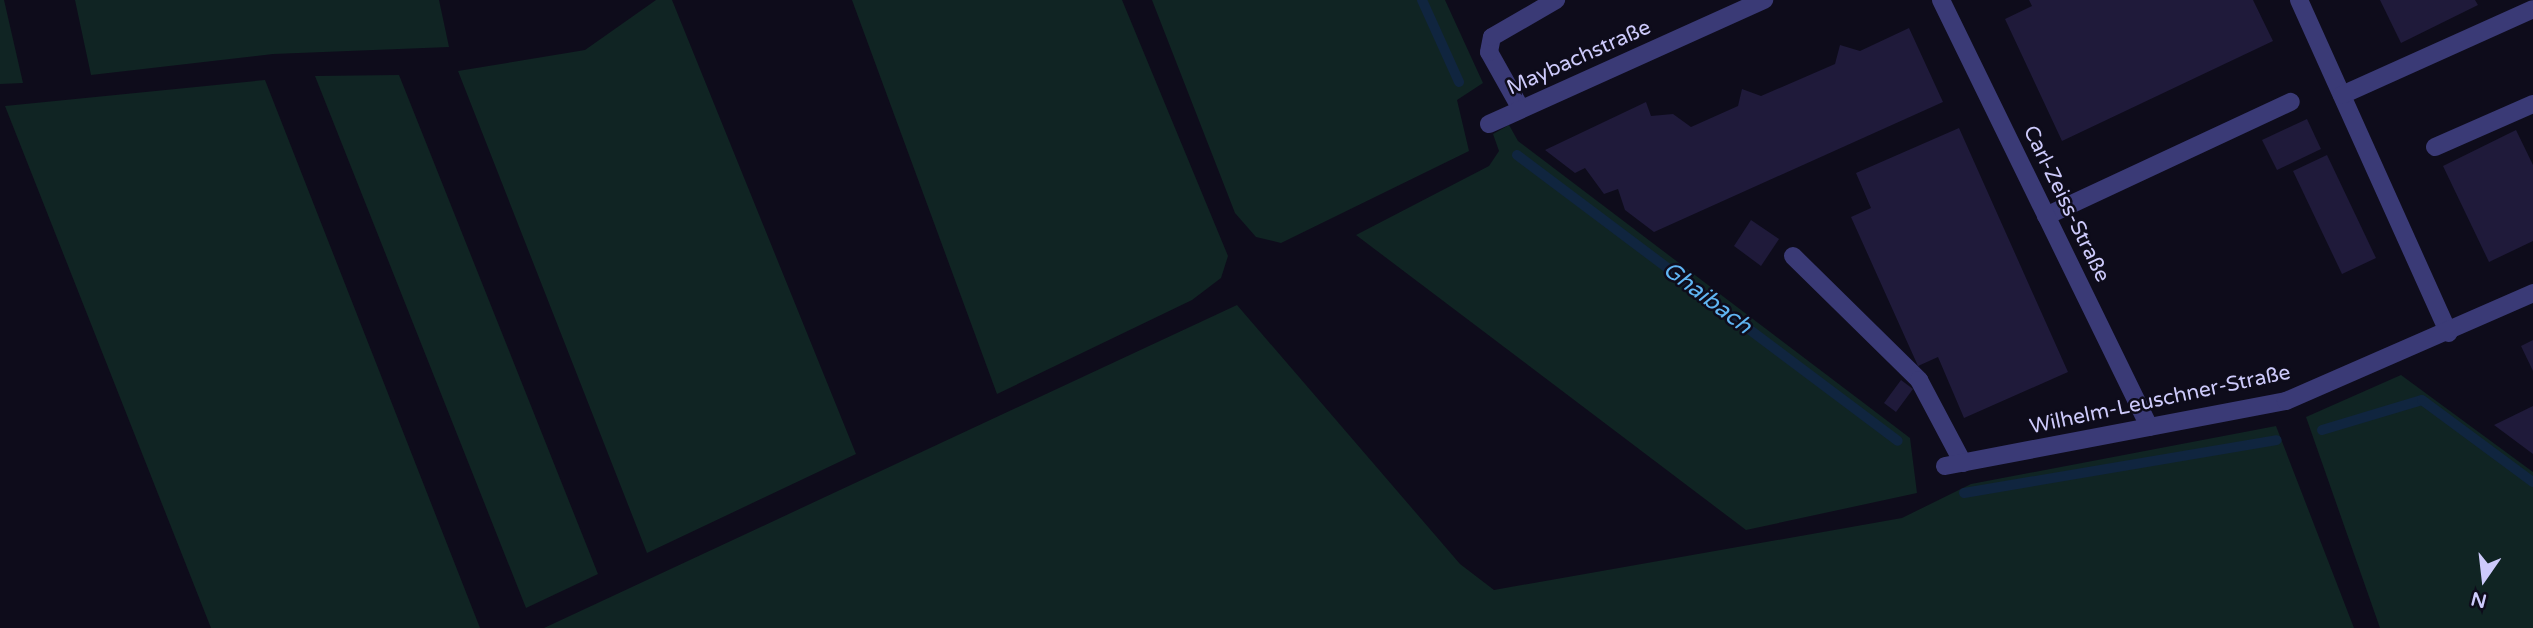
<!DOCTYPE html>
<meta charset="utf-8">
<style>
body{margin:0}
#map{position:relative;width:2533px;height:628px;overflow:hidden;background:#0e0c1b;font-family:"Varela Round",sans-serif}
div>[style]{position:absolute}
.green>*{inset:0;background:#102423}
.stream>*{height:10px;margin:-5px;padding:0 5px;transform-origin:5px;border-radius:5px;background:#10253f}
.building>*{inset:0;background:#1f1a3a}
.lane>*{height:18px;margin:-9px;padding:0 9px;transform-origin:9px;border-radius:9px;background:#3a3a76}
.street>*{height:18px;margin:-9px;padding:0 9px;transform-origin:9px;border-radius:9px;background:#3a3a76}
span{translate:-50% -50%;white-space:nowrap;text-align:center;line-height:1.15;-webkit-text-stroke:5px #0e0c1b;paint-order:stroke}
.street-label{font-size:21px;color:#cdcafb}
.water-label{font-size:23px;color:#60b5f3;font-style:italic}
.north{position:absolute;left:2449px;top:544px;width:70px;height:70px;-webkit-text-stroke:5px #0e0c1b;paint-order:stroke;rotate:194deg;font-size:19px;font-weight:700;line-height:28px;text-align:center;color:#cdcafb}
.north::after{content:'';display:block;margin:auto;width:24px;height:32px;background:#cdcafb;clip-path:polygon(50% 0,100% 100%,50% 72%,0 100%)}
</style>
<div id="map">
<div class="green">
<i style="clip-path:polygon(0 0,4px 0,23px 83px,0 84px)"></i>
<i style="clip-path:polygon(75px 0,439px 0,449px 47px,273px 54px,91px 75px)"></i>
<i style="clip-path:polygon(656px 0,672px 0,856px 454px,647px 553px,458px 71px,585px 50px)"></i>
<i style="clip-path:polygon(852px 0,1122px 0,1228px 256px,1221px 278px,1192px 300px,997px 394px)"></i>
<i style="clip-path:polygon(1152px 0,1445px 0,1483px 83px,1457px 100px,1469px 151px,1281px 243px,1256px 237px,1235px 213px)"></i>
<i style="clip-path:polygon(399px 75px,598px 574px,526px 608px,315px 76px)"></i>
<i style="clip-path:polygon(265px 80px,480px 628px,211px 628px,5px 106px)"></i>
<i style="clip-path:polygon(1509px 125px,1518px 141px,1910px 438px,1917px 493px,1746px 530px,1356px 235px,1489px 166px,1499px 151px,1493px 134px)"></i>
<i style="clip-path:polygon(1237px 305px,1460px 564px,1494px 590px,1902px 518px,1971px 484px,2276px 426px,2354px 628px,544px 628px)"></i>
<i style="clip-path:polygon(2401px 375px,2533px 472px,2533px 628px,2380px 628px,2306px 417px)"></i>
</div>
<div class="stream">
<i style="left:1422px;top:0;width:90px;rotate:65.7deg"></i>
<i style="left:1517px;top:155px;width:476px;rotate:36.9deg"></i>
<i style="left:2322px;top:430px;width:104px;rotate:-16.7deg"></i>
<i style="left:2422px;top:400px;width:138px;rotate:36.5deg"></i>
<i style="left:1964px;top:493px;width:317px;rotate:-9.6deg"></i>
</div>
<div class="building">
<i style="clip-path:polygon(2029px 0,2253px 0,2273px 41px,2062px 141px,2005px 19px,2032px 6px)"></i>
<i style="clip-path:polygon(2380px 0,2475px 0,2478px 5px,2401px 43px)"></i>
<i style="clip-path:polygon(1909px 28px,1943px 102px,1654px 232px,1625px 210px,1618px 189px,1604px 194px,1585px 168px,1575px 173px,1545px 150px,1646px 102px,1651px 116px,1673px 114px,1691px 127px,1738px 106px,1742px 89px,1761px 96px,1835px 64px,1840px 45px,1860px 51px)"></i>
<i style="clip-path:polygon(2307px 119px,2321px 149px,2277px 170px,2262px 140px)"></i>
<i style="clip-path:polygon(1959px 128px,2068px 372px,1964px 418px,1938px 357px,1918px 366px,1851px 217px,1871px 208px,1856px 173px)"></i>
<i style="clip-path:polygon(2516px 130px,2533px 165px,2533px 241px,2489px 262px,2443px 166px)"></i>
<i style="clip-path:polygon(2327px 155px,2376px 258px,2342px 274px,2293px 171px)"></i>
<i style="clip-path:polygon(1751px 220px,1779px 239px,1761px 266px,1734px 246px)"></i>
<i style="clip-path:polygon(2533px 340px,2533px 371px,2521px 346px)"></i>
<i style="clip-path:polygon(1901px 380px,1913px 389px,1896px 412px,1884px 403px)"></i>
<i style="clip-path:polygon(2533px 406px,2533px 454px,2494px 425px)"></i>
</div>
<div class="lane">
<i style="left:2299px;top:0;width:365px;rotate:65.8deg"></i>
<i style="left:2342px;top:95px;width:209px;rotate:-24.2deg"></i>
<i style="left:1521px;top:109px;width:65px;rotate:-119.3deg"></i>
<i style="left:1489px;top:52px;width:15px;rotate:-79deg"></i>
<i style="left:1492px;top:37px;width:74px;rotate:-30deg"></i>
<i style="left:2435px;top:147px;width:107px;rotate:-23.7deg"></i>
<i style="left:2046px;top:216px;width:270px;rotate:-25deg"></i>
<i style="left:1793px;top:256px;width:177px;rotate:44.5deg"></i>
<i style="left:1919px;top:380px;width:94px;rotate:62.1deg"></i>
</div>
<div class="street">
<i style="left:1941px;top:0;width:475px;rotate:64deg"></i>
<i style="left:1489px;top:124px;width:302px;rotate:-24.3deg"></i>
<i style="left:1945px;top:466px;width:347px;rotate:-10.8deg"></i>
<i style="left:2286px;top:401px;width:270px;rotate:-23.6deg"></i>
</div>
<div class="street-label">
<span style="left:1579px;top:58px;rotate:-24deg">Maybachstraße</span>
<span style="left:2066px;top:204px;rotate:64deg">Carl-Zeiss-Straße</span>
<span style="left:2160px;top:400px;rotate:-12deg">Wilhelm-Leuschner-Straße</span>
</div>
<div class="water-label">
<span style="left:1707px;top:298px;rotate:37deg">Ghaibach</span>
</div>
<div class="north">N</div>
</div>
